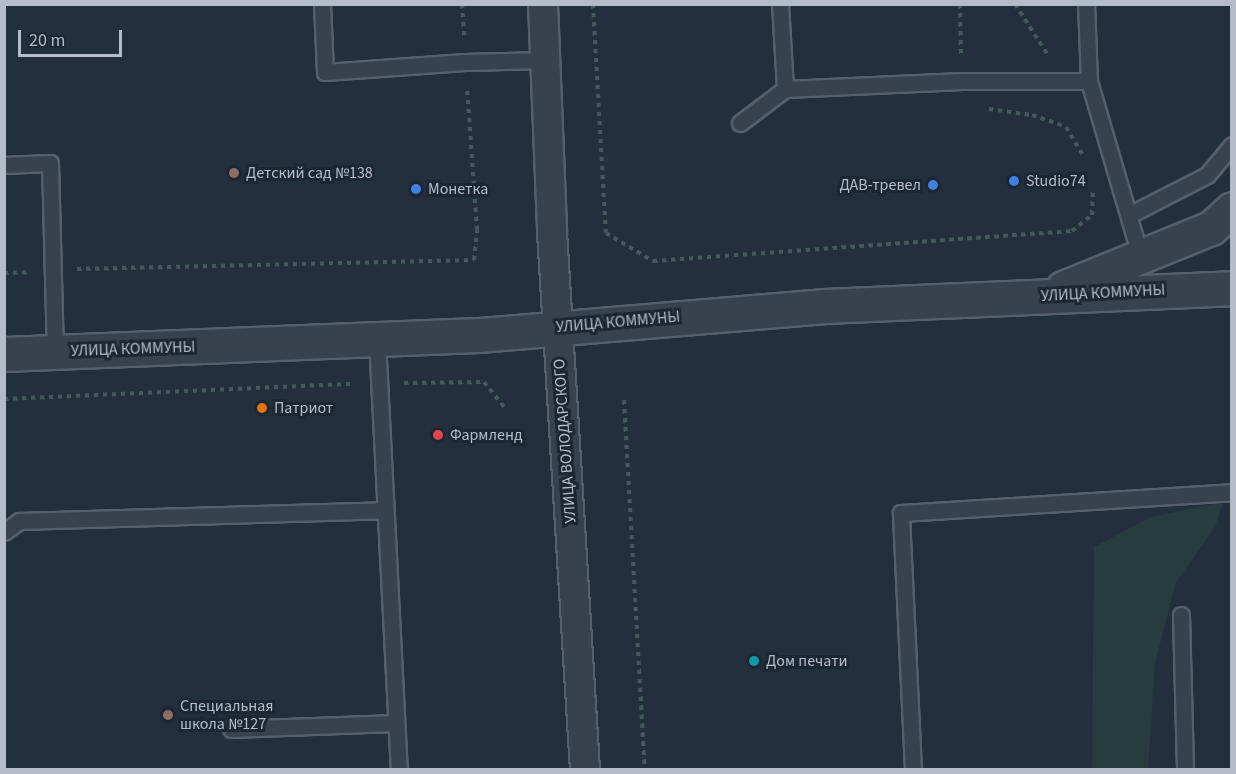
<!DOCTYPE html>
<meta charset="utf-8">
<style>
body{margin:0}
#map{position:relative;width:1236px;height:774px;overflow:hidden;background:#242f3e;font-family:"Source Sans 3",sans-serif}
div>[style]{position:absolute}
.green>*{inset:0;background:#263c3f}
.path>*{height:4px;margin-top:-2px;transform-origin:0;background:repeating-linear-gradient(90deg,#44595c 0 4.5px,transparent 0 9px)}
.roads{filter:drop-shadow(2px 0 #565f6c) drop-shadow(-2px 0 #565f6c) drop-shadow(0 2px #565f6c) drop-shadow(0 -2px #565f6c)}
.service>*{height:15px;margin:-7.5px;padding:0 7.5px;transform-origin:7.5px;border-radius:7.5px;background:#38414e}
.minor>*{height:28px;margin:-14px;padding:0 14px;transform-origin:14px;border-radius:14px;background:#38414e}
.tertiary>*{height:33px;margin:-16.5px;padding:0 16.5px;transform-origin:16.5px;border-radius:16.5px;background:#38414e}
.dots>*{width:16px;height:16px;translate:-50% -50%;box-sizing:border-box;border:3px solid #1d2633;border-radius:50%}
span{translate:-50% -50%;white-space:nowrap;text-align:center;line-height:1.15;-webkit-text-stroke:6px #1d2633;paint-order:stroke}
.poi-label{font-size:16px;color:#b4bcc9}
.left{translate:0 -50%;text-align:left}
.right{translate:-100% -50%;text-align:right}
.street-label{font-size:16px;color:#b4bcc9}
.frame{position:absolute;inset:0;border:6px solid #b4bcc9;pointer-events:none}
.scale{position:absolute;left:18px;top:30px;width:104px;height:27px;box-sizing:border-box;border:3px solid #b4bcc9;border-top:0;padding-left:8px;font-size:18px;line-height:21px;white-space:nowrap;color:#b4bcc9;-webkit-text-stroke:4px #1d2633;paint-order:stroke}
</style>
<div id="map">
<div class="green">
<i style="clip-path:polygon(1223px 502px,1215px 527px,1176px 582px,1155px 663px,1148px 769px,1092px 769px,1094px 547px,1151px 517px)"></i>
</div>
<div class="path">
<i style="left:462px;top:4px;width:32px;rotate:86deg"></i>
<i style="left:593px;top:4px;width:229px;rotate:86.8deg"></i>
<i style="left:606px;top:233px;width:55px;rotate:30.8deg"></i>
<i style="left:653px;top:261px;width:420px;rotate:-4.1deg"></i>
<i style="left:1072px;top:231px;width:26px;rotate:-39deg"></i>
<i style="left:1092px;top:215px;width:24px;rotate:-88deg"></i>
<i style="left:960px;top:4px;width:52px;rotate:88.9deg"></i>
<i style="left:1015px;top:4px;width:61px;rotate:57.1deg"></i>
<i style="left:989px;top:109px;width:43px;rotate:7.9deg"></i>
<i style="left:1032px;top:115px;width:36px;rotate:19deg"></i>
<i style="left:1066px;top:127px;width:33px;rotate:59deg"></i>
<i style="left:77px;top:269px;width:397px;rotate:-1.3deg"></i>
<i style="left:474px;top:260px;width:30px;rotate:-84deg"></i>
<i style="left:477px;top:230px;width:144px;rotate:-94deg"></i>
<i style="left:4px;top:273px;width:24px;rotate:-2deg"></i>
<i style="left:404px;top:383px;width:80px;rotate:-0.7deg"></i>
<i style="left:484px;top:382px;width:33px;rotate:51deg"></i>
<i style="left:4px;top:399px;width:350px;rotate:-2.5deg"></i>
<i style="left:624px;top:400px;width:371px;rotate:86.8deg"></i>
</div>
<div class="roads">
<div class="service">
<i style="left:322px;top:4px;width:68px;rotate:87.5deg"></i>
<i style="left:325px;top:72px;width:140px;rotate:-4.1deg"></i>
<i style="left:465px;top:62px;width:81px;rotate:-1.4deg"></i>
<i style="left:780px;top:4px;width:85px;rotate:86.6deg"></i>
<i style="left:785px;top:89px;width:177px;rotate:-2.6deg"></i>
<i style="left:962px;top:81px;width:127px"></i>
<i style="left:1089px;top:81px;width:77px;rotate:-92.2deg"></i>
<i style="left:1089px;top:81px;width:181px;rotate:73.7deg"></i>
<i style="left:740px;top:123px;width:56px;rotate:-37.1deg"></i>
<i style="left:4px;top:165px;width:46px;rotate:-2.5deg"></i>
<i style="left:50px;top:163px;width:189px;rotate:88.5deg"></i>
<i style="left:1129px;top:215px;width:88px;rotate:-27.1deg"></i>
<i style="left:1207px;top:175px;width:39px;rotate:-50deg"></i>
<i style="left:377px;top:339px;width:432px;rotate:87.1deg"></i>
<i style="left:4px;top:532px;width:19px;rotate:-36deg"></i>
<i style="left:19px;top:521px;width:365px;rotate:-1.7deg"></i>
<i style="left:1181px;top:615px;width:155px;rotate:88.5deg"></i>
<i style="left:231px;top:729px;width:165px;rotate:-2.1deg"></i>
<i style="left:913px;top:770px;width:257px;rotate:-92.7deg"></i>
<i style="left:901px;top:513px;width:332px;rotate:-3.6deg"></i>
</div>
<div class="minor">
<i style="left:543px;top:4px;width:228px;rotate:87.7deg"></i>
<i style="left:552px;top:232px;width:539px;rotate:86.49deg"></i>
</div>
<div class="tertiary">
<i style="left:1063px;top:288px;width:160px;rotate:-22.1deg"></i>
<i style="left:1211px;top:228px;width:28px;rotate:-42deg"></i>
<i style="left:4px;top:354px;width:476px;rotate:-2.3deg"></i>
<i style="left:480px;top:335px;width:345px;rotate:-4.8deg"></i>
<i style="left:824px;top:306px;width:408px;rotate:-2.5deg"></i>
</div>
</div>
<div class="dots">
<i style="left:234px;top:173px;background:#8d6e63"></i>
<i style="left:1014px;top:181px;background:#3f7fe0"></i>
<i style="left:933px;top:185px;background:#3f7fe0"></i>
<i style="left:416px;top:189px;background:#3f7fe0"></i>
<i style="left:262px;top:408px;background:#e8710a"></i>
<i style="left:438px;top:435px;background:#e0444e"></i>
<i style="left:754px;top:661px;background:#0f9aa8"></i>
<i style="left:168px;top:715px;background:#8d6e63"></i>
</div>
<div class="poi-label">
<span class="left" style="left:246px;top:173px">Детский сад №138</span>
<span class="left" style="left:1026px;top:181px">Studio74</span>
<span class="right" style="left:921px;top:185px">ДАВ-тревел</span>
<span class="left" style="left:428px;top:189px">Монетка</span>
<span class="left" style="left:274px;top:408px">Патриот</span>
<span class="left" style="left:450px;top:435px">Фармленд</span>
<span class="left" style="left:766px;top:661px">Дом печати</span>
<span class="left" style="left:180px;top:715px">Специальная<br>школа №127</span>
</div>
<div class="street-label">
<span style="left:1103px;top:293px;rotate:-3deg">УЛИЦА КОММУНЫ</span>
<span style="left:618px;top:322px;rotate:-5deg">УЛИЦА КОММУНЫ</span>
<span style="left:133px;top:349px;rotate:-2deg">УЛИЦА КОММУНЫ</span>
<span style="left:565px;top:441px;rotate:-94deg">УЛИЦА ВОЛОДАРСКОГО</span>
</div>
<div class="frame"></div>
<div class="scale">20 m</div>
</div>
